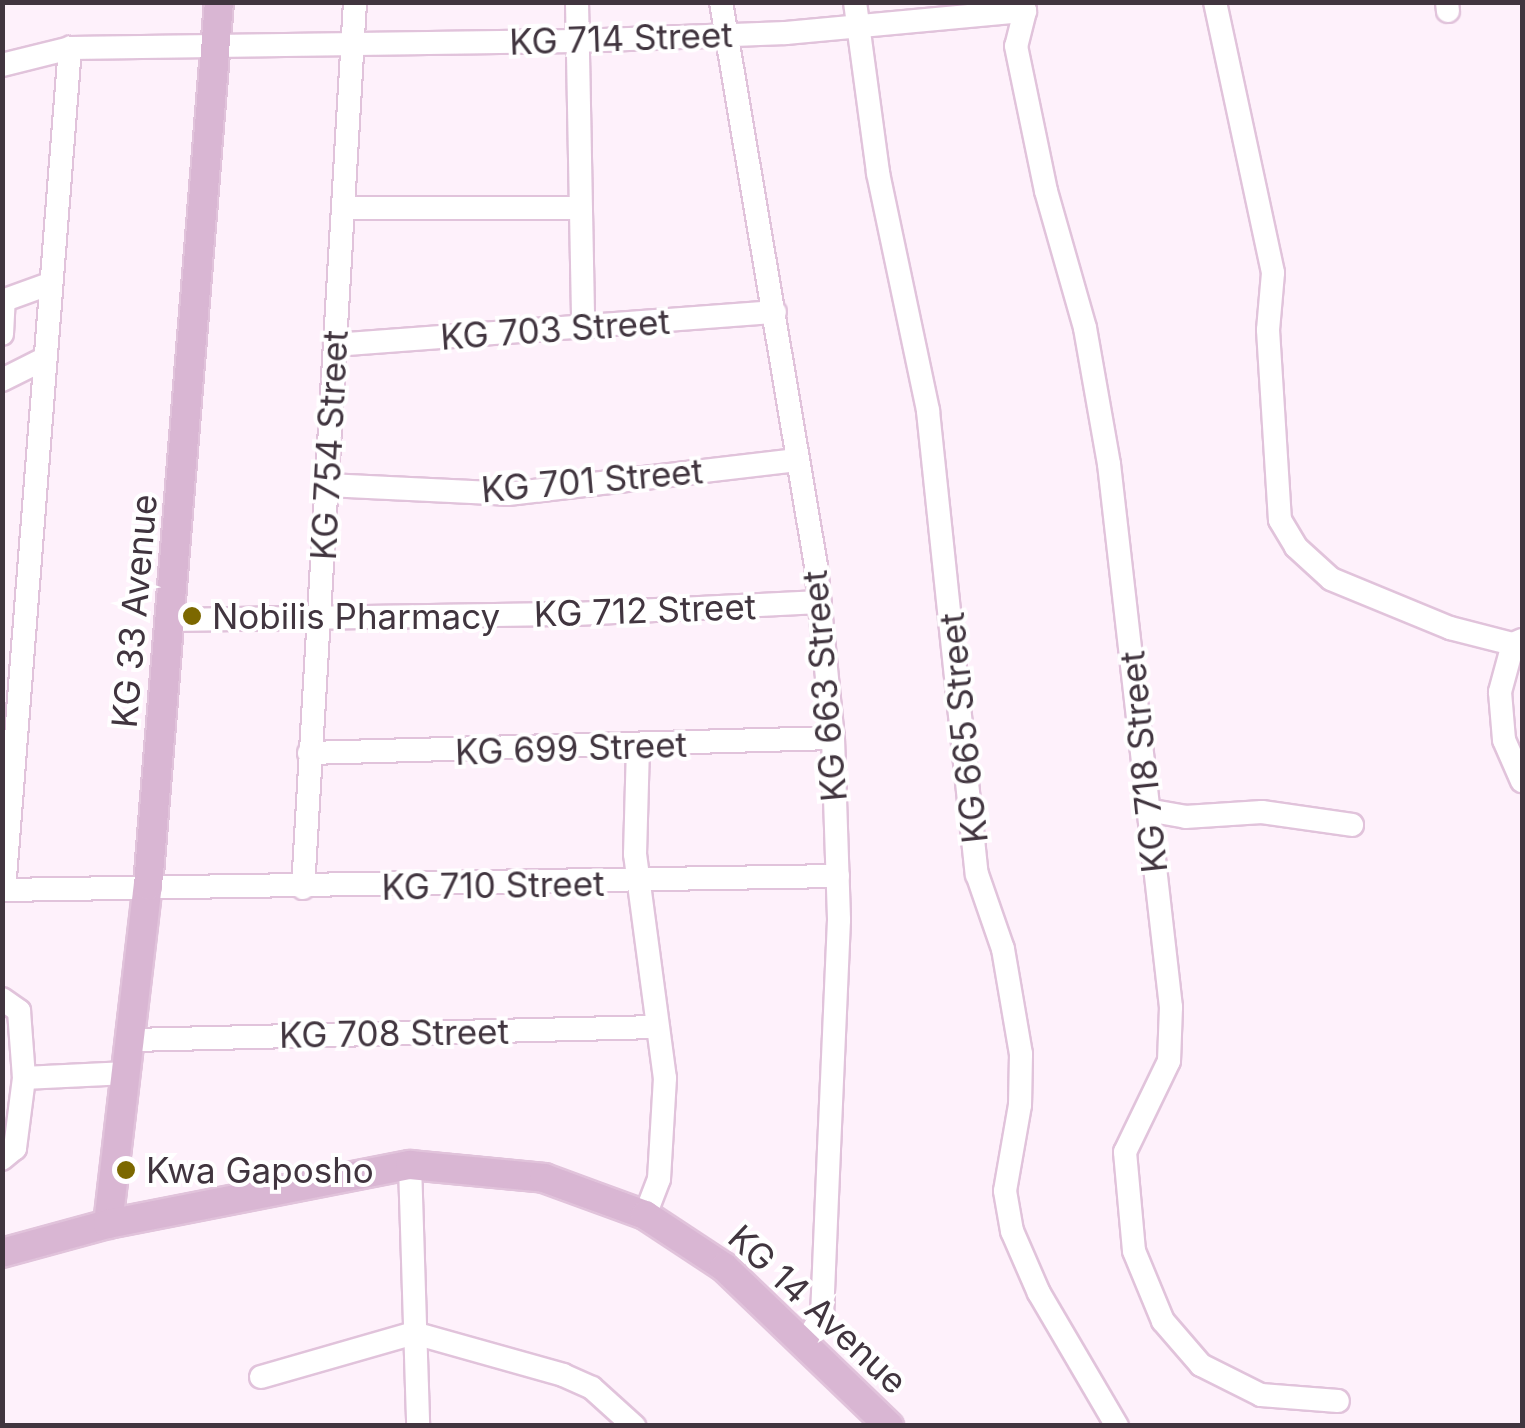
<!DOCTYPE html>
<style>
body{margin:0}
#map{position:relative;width:1525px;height:1428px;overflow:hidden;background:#fef1fb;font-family:Inter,sans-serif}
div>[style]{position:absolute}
.roads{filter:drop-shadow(2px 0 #e1c3db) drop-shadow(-2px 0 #e1c3db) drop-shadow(0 2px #e1c3db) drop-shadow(0 -2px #e1c3db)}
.minor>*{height:22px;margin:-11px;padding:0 11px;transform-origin:11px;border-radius:11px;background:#fff}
.major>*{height:28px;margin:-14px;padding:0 14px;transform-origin:14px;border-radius:14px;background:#d9b6d3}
.dots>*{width:28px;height:28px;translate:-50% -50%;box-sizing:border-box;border:5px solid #fff;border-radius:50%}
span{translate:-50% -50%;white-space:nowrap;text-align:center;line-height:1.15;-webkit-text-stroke:8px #fff;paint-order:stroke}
.street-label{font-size:35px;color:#41353f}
.poi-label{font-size:35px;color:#41353f}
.left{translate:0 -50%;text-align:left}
.frame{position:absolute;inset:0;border:5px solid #41353f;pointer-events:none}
</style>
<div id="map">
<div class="roads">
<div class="minor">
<i style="left:577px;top:2px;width:327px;rotate:88.9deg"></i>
<i style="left:721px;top:2px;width:572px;rotate:80.44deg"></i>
<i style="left:816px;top:566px;width:173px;rotate:84.4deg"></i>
<i style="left:833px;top:738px;width:182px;rotate:88.1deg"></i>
<i style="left:839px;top:920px;width:229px;rotate:92.5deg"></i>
<i style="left:829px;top:1149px;width:166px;rotate:92.4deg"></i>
<i style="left:822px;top:1315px;width:29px;rotate:121deg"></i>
<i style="left:855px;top:2px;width:173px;rotate:82.3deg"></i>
<i style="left:878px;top:173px;width:243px;rotate:78.1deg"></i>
<i style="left:928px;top:411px;width:466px;rotate:84deg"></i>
<i style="left:977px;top:874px;width:79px;rotate:70.9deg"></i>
<i style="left:1003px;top:949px;width:107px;rotate:80.3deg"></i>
<i style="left:1021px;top:1054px;width:51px;rotate:91.1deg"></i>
<i style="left:1020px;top:1105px;width:87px;rotate:99.9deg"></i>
<i style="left:1005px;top:1191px;width:41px;rotate:80.1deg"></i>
<i style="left:1012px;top:1231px;width:68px;rotate:66.5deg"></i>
<i style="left:1039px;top:1293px;width:154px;rotate:59.6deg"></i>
<i style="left:1011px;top:2px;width:17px;rotate:33deg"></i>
<i style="left:1025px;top:11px;width:36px;rotate:104deg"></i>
<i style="left:1016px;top:46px;width:148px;rotate:78.3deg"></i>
<i style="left:1046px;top:191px;width:142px;rotate:74.1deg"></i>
<i style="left:1085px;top:328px;width:138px;rotate:80deg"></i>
<i style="left:1109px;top:464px;width:547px;rotate:83.49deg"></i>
<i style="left:1171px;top:1007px;width:54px;rotate:92.1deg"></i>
<i style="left:1169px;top:1061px;width:101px;rotate:115.8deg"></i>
<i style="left:1125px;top:1152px;width:99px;rotate:84.8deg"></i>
<i style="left:1134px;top:1251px;width:76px;rotate:67.5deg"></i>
<i style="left:1163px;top:1321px;width:58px;rotate:49.2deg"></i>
<i style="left:1201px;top:1365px;width:67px;rotate:26.6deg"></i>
<i style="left:1261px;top:1395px;width:77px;rotate:4.5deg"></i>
<i style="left:1215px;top:2px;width:277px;rotate:77.9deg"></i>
<i style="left:1273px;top:273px;width:57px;rotate:95deg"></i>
<i style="left:1268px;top:330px;width:190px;rotate:86.4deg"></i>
<i style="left:1280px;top:520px;width:31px;rotate:59deg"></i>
<i style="left:1296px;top:547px;width:47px;rotate:42.4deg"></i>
<i style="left:1331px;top:579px;width:129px;rotate:22.4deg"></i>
<i style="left:1450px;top:628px;width:65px;rotate:14.3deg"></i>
<i style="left:1447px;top:2px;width:9px;rotate:84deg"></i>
<i style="left:2px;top:65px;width:70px;rotate:-14deg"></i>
<i style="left:70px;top:48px;width:507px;rotate:-0.79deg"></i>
<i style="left:577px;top:41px;width:209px;rotate:-2.2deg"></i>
<i style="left:786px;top:33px;width:240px;rotate:-5.3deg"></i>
<i style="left:343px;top:208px;width:237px"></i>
<i style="left:2px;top:301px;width:50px;rotate:-19.9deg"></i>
<i style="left:2px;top:334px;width:34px;rotate:-87deg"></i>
<i style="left:335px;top:345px;width:441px;rotate:-4.3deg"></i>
<i style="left:2px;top:380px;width:45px;rotate:-26.6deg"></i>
<i style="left:327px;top:485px;width:181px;rotate:2.8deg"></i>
<i style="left:508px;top:494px;width:291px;rotate:-6.7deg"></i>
<i style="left:171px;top:620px;width:404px;rotate:-0.9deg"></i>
<i style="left:575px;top:614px;width:245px;rotate:-2.8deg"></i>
<i style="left:1522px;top:640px;width:10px;rotate:156deg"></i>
<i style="left:1513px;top:644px;width:50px;rotate:105.2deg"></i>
<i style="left:1500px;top:692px;width:48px;rotate:85.2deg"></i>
<i style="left:1504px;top:740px;width:45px;rotate:66.3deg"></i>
<i style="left:638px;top:747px;width:107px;rotate:91.6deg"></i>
<i style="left:635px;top:854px;width:226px;rotate:82.4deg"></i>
<i style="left:665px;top:1078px;width:101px;rotate:93.4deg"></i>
<i style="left:659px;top:1179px;width:39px;rotate:111deg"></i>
<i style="left:309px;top:753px;width:524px;rotate:-1.64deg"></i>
<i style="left:1147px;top:810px;width:39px;rotate:10deg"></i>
<i style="left:1185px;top:817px;width:77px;rotate:-3.7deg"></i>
<i style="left:1262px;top:812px;width:91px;rotate:8.2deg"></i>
<i style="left:303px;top:888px;width:888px;rotate:-86.64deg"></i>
<i style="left:2px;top:890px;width:836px;rotate:-0.96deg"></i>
<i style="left:4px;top:890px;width:845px;rotate:-85.52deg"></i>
<i style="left:2px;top:999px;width:21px;rotate:35deg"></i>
<i style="left:19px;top:1011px;width:67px;rotate:85.7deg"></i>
<i style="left:24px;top:1078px;width:71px;rotate:97.3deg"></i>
<i style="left:15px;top:1148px;width:17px;rotate:140deg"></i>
<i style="left:132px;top:1040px;width:524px;rotate:-1.42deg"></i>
<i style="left:24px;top:1078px;width:103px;rotate:-2.8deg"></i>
<i style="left:410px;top:1165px;width:261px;rotate:88.2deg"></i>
<i style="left:261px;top:1377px;width:159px;rotate:-16deg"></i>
<i style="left:414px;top:1333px;width:155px;rotate:15.7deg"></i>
<i style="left:563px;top:1375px;width:32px;rotate:24deg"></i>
<i style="left:592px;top:1388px;width:57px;rotate:42.1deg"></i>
</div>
<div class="major">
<i style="left:108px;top:1224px;width:340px;rotate:-83.3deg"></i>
<i style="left:148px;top:886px;width:887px;rotate:-85.41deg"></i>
<i style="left:2px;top:1253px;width:110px;rotate:-15.3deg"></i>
<i style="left:108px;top:1224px;width:308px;rotate:-11.1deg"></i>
<i style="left:410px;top:1165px;width:135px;rotate:5.5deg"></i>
<i style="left:544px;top:1178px;width:108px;rotate:20.1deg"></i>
<i style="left:645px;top:1215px;width:95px;rotate:33.4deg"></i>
<i style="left:724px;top:1267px;width:229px;rotate:43.9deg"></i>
</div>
</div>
<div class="dots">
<i style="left:192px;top:616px;background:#7c6800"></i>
<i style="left:126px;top:1170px;background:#7c6800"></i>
</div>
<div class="street-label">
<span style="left:621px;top:38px;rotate:-2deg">KG 714 Street</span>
<span style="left:555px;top:329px;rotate:-4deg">KG 703 Street</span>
<span style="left:329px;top:445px;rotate:-87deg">KG 754 Street</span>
<span style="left:592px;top:480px;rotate:-5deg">KG 701 Street</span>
<span style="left:645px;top:610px;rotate:-2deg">KG 712 Street</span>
<span style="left:134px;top:611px;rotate:-85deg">KG 33 Avenue</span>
<span style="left:824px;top:686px;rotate:-95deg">KG 663 Street</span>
<span style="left:963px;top:728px;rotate:-96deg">KG 665 Street</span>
<span style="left:571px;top:748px;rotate:-2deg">KG 699 Street</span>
<span style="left:1143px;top:762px;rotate:-96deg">KG 718 Street</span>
<span style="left:493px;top:885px;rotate:-1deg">KG 710 Street</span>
<span style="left:394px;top:1033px;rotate:-1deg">KG 708 Street</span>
<span style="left:818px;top:1309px;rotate:43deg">KG 14 Avenue</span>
</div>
<div class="poi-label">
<span class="left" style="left:212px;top:616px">Nobilis Pharmacy</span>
<span class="left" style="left:146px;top:1170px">Kwa Gaposho</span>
</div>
<div class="frame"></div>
</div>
